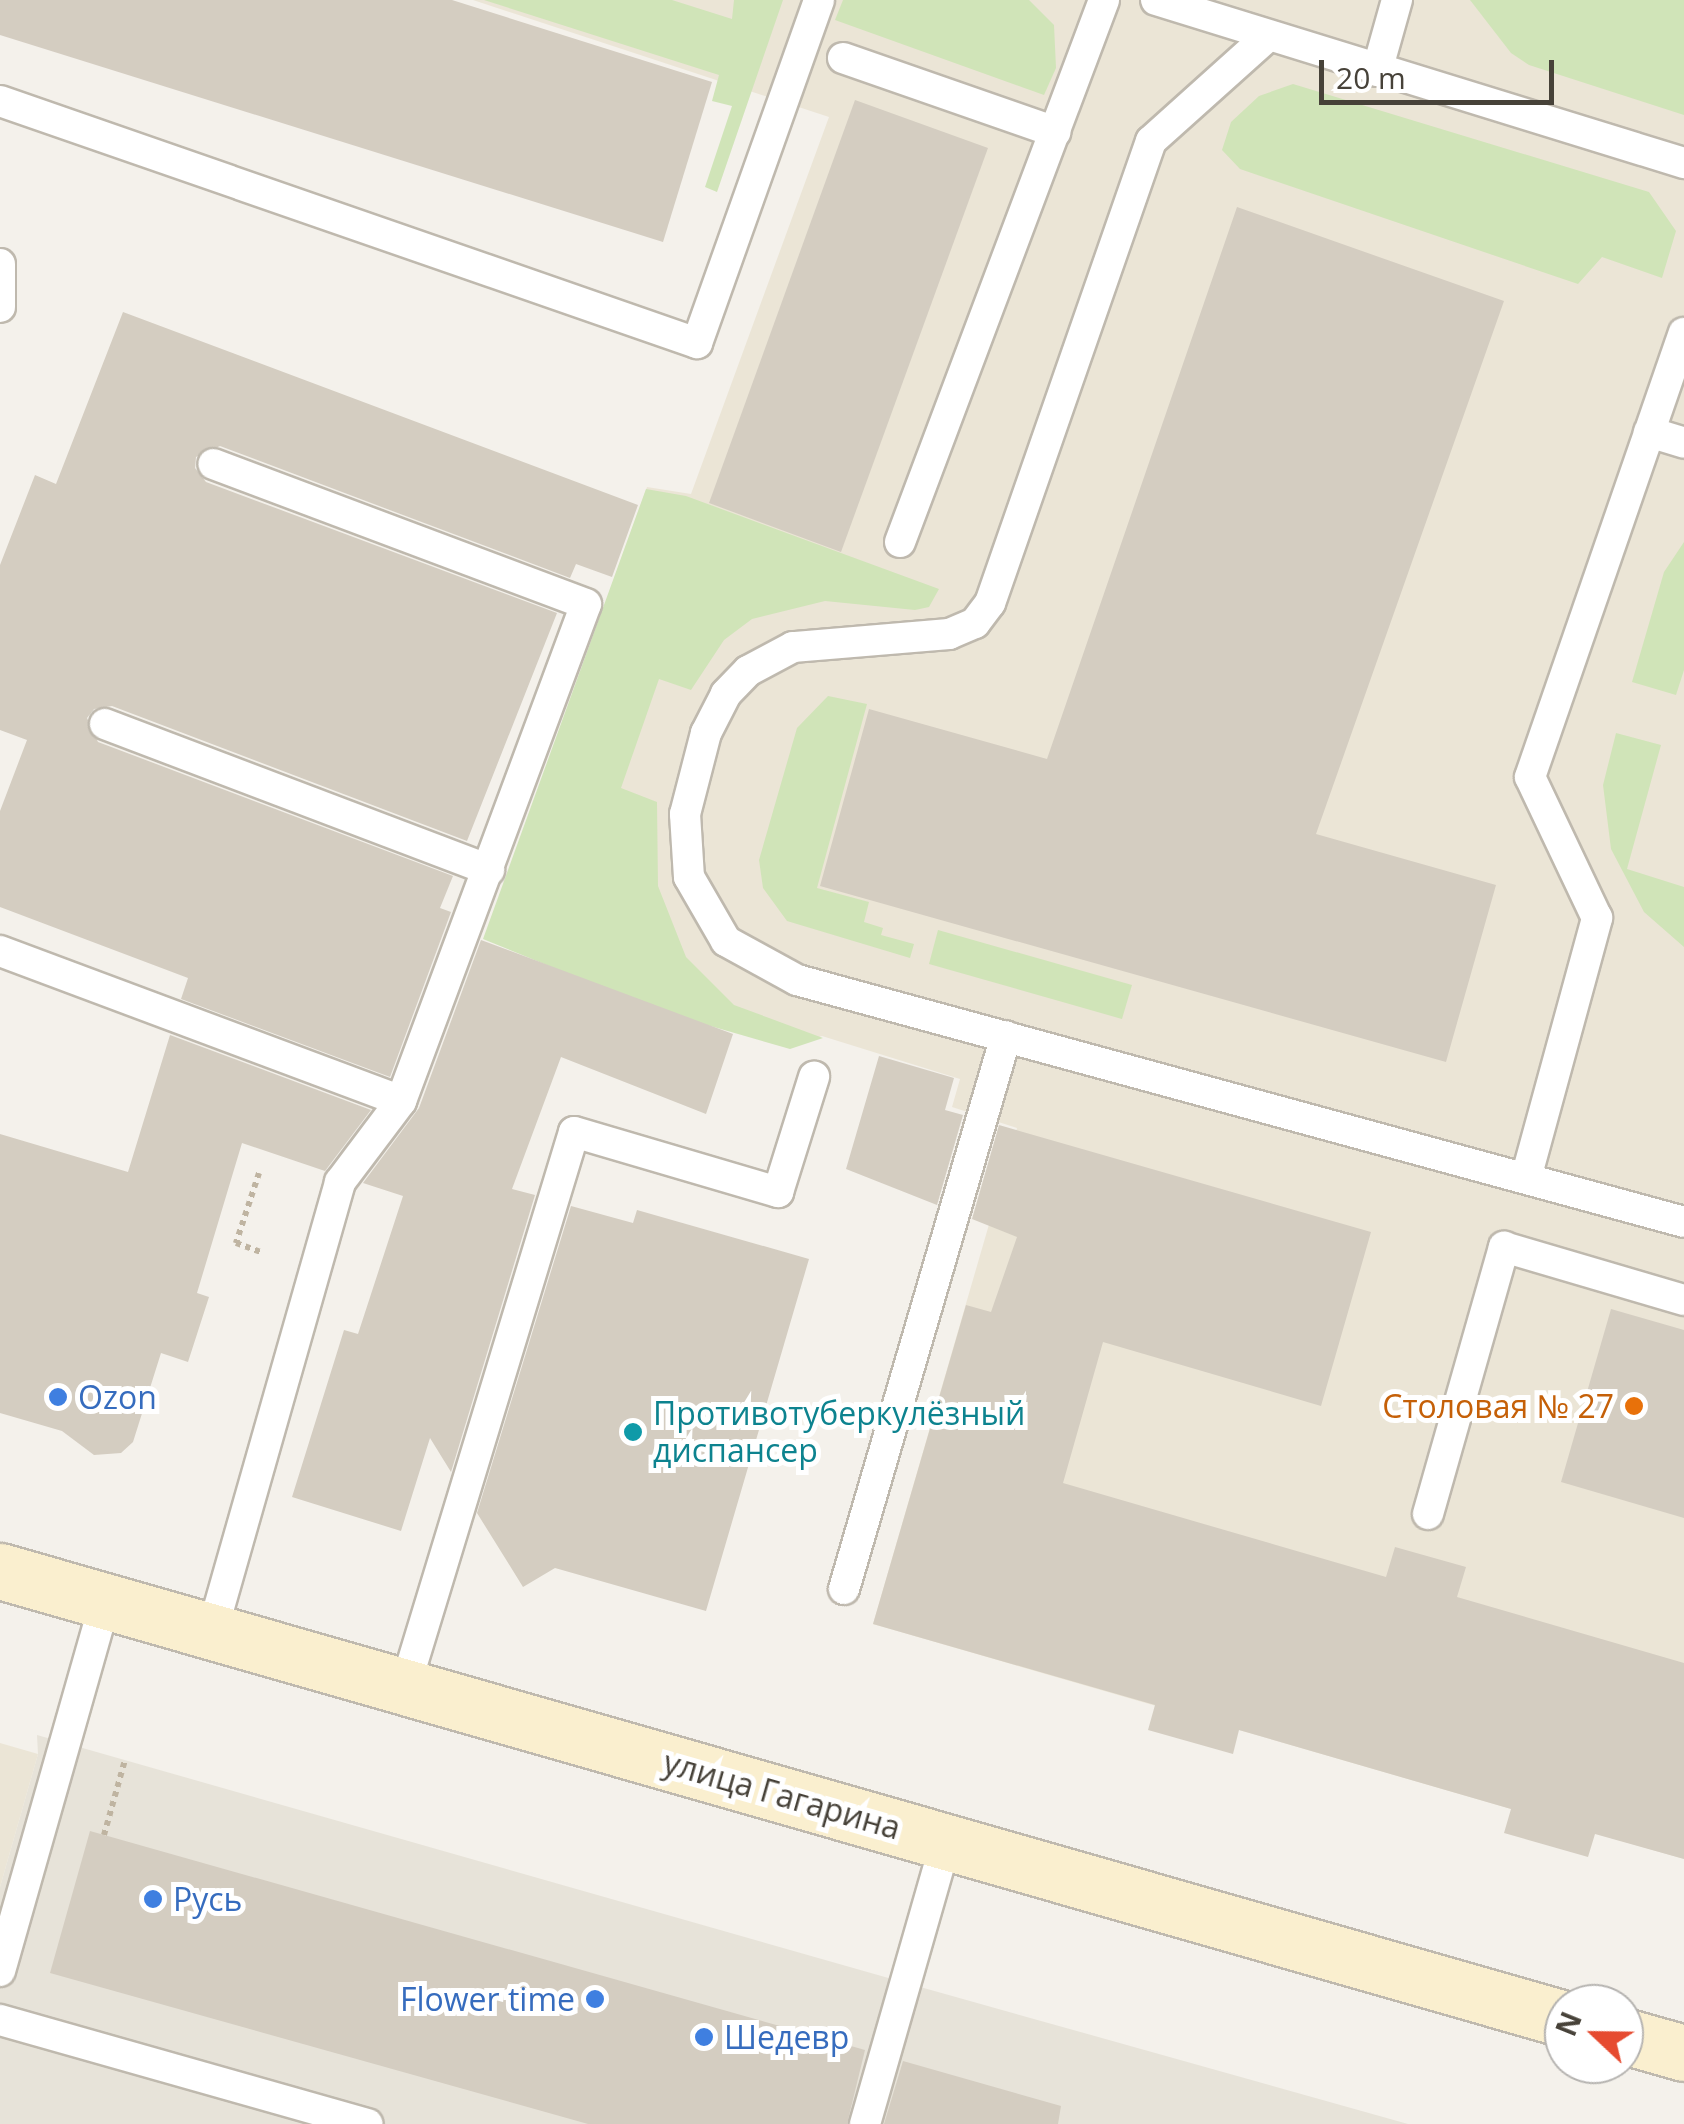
<!DOCTYPE html>
<meta charset="utf-8">
<style>
body{margin:0}
#map{position:relative;width:1684px;height:2124px;overflow:hidden;background:#f4f1eb;font-family:"Open Sans",sans-serif}
div>[style]{position:absolute}
.residential>*{inset:0;background:#e7e3d9}
.education>*{inset:0;background:#ebe5d6}
.green>*{inset:0;background:#d0e4b8}
.building>*{inset:0;background:#d4cdc1}
.path>*{height:6px;margin-top:-3px;transform-origin:0;background:repeating-linear-gradient(90deg,#bfb4a1 0 5px,transparent 0 10px)}
.roads{filter:drop-shadow(2px 0 #bfb9ae) drop-shadow(-2px 0 #bfb9ae) drop-shadow(0 2px #bfb9ae) drop-shadow(0 -2px #bfb9ae)}
.lane>*{height:30px;margin:-15px;padding:0 15px;transform-origin:15px;border-radius:15px;background:#fff}
.secondary>*{height:55px;margin:-27.5px;padding:0 27.5px;transform-origin:27.5px;border-radius:27.5px;background:#faefcf}
.dots>*{width:28px;height:28px;translate:-50% -50%;box-sizing:border-box;border:5px solid #fff;border-radius:50%}
span{translate:-50% -50%;white-space:nowrap;text-align:center;line-height:1.15;-webkit-text-stroke:10px #fff;paint-order:stroke}
.shop-label{font-size:32px;color:#366cbe}
.left{translate:0 -50%;text-align:left}
.right{translate:-100% -50%;text-align:right}
.food-label{font-size:32px;color:#c56008}
.culture-label{font-size:32px;color:#0d838f}
.street-label{font-size:32px;color:#474239}
.north{position:absolute;left:1544px;top:1984px;width:100px;height:100px;box-sizing:border-box;background:#fff;border:2px solid #b5b3b0;border-radius:50%;rotate:292deg;font-size:28px;font-weight:700;line-height:40px;text-align:center;color:#474239}
.north::after{content:'';display:block;margin:auto;width:35px;height:45px;background:#e64b30;clip-path:polygon(50% 0,100% 100%,50% 72%,0 100%)}
.scale{position:absolute;left:1319px;top:60px;width:235px;height:45px;box-sizing:border-box;border:5px solid #474239;border-top:0;padding-left:12px;font-size:30px;line-height:35px;white-space:nowrap;color:#474239;-webkit-text-stroke:8px #fff;paint-order:stroke}
</style>
<div id="map">
<div class="residential">
<i style="clip-path:polygon(37px 1735px,906px 1983px,1408px 2124px,0 2124px,0 1887px,38px 1754px)"></i>
</div>
<div class="education">
<i style="clip-path:polygon(473px 0,1684px 0,1684px 1859px,873px 1624px,1017px 1128px,952px 1107px,960px 1079px,822px 1036px,789px 1047px,485px 938px,647px 487px,691px 494px,829px 117px)"></i>
<i style="clip-path:polygon(0 1743px,38px 1754px,0 1887px)"></i>
</div>
<div class="green">
<i style="clip-path:polygon(484px 0,672px 0,732px 19px,734px 0,783px 0,717px 192px,705px 187px,732px 106px,712px 101px,719px 75px)"></i>
<i style="clip-path:polygon(843px 0,1029px 0,1054px 25px,1056px 68px,1044px 95px,835px 20px)"></i>
<i style="clip-path:polygon(1470px 0,1684px 0,1684px 115px,1529px 65px,1511px 53px)"></i>
<i style="clip-path:polygon(1293px 84px,1649px 192px,1676px 231px,1662px 278px,1602px 257px,1578px 284px,1240px 169px,1222px 150px,1231px 122px,1259px 96px)"></i>
<i style="clip-path:polygon(646px 489px,686px 496px,939px 589px,929px 607px,915px 610px,825px 601px,752px 619px,724px 640px,691px 690px,659px 679px,621px 788px,657px 802px,658px 886px,686px 957px,734px 1005px,823px 1038px,790px 1049px,662px 1012px,483px 939px)"></i>
<i style="clip-path:polygon(1684px 542px,1684px 670px,1676px 695px,1632px 682px,1664px 572px)"></i>
<i style="clip-path:polygon(828px 696px,867px 704px,817px 888px,869px 902px,864px 922px,883px 928px,881px 935px,914px 944px,910px 958px,787px 921px,763px 888px,759px 860px,797px 728px)"></i>
<i style="clip-path:polygon(1616px 733px,1661px 745px,1627px 869px,1684px 887px,1684px 947px,1644px 912px,1611px 849px,1603px 785px)"></i>
<i style="clip-path:polygon(938px 930px,1132px 985px,1122px 1019px,929px 964px)"></i>
</div>
<div class="building">
<i style="clip-path:polygon(0 0,452px 0,712px 82px,663px 242px,0 35px)"></i>
<i style="clip-path:polygon(855px 100px,988px 148px,841px 552px,709px 503px)"></i>
<i style="clip-path:polygon(1237px 207px,1504px 301px,1316px 834px,1496px 885px,1446px 1062px,820px 886px,869px 709px,1047px 759px)"></i>
<i style="clip-path:polygon(123px 312px,638px 505px,612px 577px,576px 564px,570px 578px,220px 446px,196px 457px,195px 468px,206px 482px,557px 613px,467px 841px,112px 706px,94px 709px,87px 718px,98px 742px,453px 876px,440px 908px,451px 912px,390px 1077px,181px 999px,188px 978px,0 907px,0 811px,27px 740px,0 730px,0 565px,35px 475px,56px 484px)"></i>
<i style="clip-path:polygon(481px 940px,733px 1034px,706px 1114px,561px 1057px,512px 1189px,535px 1195px,451px 1472px,430px 1438px,401px 1531px,292px 1497px,344px 1330px,358px 1334px,403px 1196px,363px 1183px,419px 1108px)"></i>
<i style="clip-path:polygon(170px 1035px,371px 1110px,325px 1171px,242px 1143px,197px 1293px,209px 1297px,188px 1362px,161px 1353px,133px 1442px,121px 1453px,94px 1455px,62px 1431px,0 1413px,0 1134px,128px 1172px)"></i>
<i style="clip-path:polygon(879px 1056px,954px 1078px,945px 1110px,963px 1115px,937px 1205px,846px 1169px)"></i>
<i style="clip-path:polygon(999px 1125px,1371px 1232px,1321px 1406px,1103px 1342px,1063px 1483px,1386px 1577px,1395px 1547px,1466px 1567px,1457px 1597px,1684px 1663px,1684px 1859px,1595px 1834px,1588px 1857px,1504px 1833px,1511px 1809px,1239px 1730px,1233px 1754px,1148px 1730px,1155px 1705px,873px 1624px,966px 1305px,991px 1312px,1017px 1237px,972px 1219px)"></i>
<i style="clip-path:polygon(571px 1206px,633px 1223px,637px 1210px,809px 1259px,706px 1611px,555px 1568px,523px 1587px,477px 1513px)"></i>
<i style="clip-path:polygon(1611px 1309px,1684px 1330px,1684px 1518px,1561px 1482px)"></i>
<i style="clip-path:polygon(90px 1831px,865px 2050px,847px 2124px,588px 2124px,50px 1973px)"></i>
<i style="clip-path:polygon(903px 2061px,1061px 2106px,1058px 2124px,884px 2124px)"></i>
</div>
<div class="path">
<i style="left:259px;top:1173px;width:74px;rotate:108.2deg"></i>
<i style="left:236px;top:1243px;width:27px;rotate:20deg"></i>
<i style="left:104px;top:1835px;width:78px;rotate:-74.4deg"></i>
</div>
<div class="roads">
<div class="lane">
<i style="left:1156px;top:0;width:553px;rotate:17.16deg"></i>
<i style="left:1268px;top:36px;width:157px;rotate:138.1deg"></i>
<i style="left:1151px;top:141px;width:489px;rotate:109.2deg"></i>
<i style="left:990px;top:603px;width:25px;rotate:127deg"></i>
<i style="left:975px;top:623px;width:28px;rotate:157deg"></i>
<i style="left:949px;top:634px;width:157px;rotate:175.2deg"></i>
<i style="left:793px;top:647px;width:51px;rotate:151.9deg"></i>
<i style="left:748px;top:671px;width:32px;rotate:134deg"></i>
<i style="left:726px;top:694px;width:44px;rotate:117.1deg"></i>
<i style="left:706px;top:733px;width:84px;rotate:104.5deg"></i>
<i style="left:685px;top:814px;width:63px;rotate:86.4deg"></i>
<i style="left:689px;top:877px;width:74px;rotate:60deg"></i>
<i style="left:726px;top:941px;width:81px;rotate:28.8deg"></i>
<i style="left:797px;top:980px;width:919px;rotate:15.26deg"></i>
<i style="left:843px;top:58px;width:225px;rotate:19.2deg"></i>
<i style="left:1377px;top:71px;width:74px;rotate:-74.3deg"></i>
<i style="left:0;top:101px;width:738px;rotate:19.15deg"></i>
<i style="left:697px;top:343px;width:364px;rotate:-70.4deg"></i>
<i style="left:0;top:264px;width:43px;rotate:90deg"></i>
<i style="left:1649px;top:432px;width:37px;rotate:17deg"></i>
<i style="left:900px;top:542px;width:579px;rotate:-69.37deg"></i>
<i style="left:105px;top:724px;width:411px;rotate:20.8deg"></i>
<i style="left:0;top:951px;width:428px;rotate:20.5deg"></i>
<i style="left:1526px;top:1178px;width:270px;rotate:-74.7deg"></i>
<i style="left:1597px;top:918px;width:156px;rotate:-115.4deg"></i>
<i style="left:1530px;top:777px;width:470px;rotate:-70.9deg"></i>
<i style="left:1428px;top:1514px;width:278px;rotate:-74.1deg"></i>
<i style="left:1504px;top:1247px;width:188px;rotate:16.4deg"></i>
<i style="left:844px;top:1589px;width:576px;rotate:-73.67deg"></i>
<i style="left:212px;top:1632px;width:468px;rotate:-74.1deg"></i>
<i style="left:340px;top:1182px;width:101px;rotate:-53deg"></i>
<i style="left:401px;top:1101px;width:530px;rotate:-69.58deg"></i>
<i style="left:586px;top:604px;width:398px;rotate:-159.4deg"></i>
<i style="left:405px;top:1687px;width:580px;rotate:-73.06deg"></i>
<i style="left:574px;top:1132px;width:213px;rotate:16.4deg"></i>
<i style="left:778px;top:1192px;width:121px;rotate:-72.6deg"></i>
<i style="left:0;top:1971px;width:384px;rotate:-74.1deg"></i>
<i style="left:0;top:2020px;width:382px;rotate:15.8deg"></i>
<i style="left:865px;top:2124px;width:293px;rotate:-74deg"></i>
</div>
<div class="secondary">
<i style="left:0;top:1571px;width:1627px;rotate:15.98deg"></i>
<i style="left:1624px;top:2036px;width:62px;rotate:15.8deg"></i>
</div>
</div>
<div class="dots">
<i style="left:58px;top:1397px;background:#3f7fe0"></i>
<i style="left:1634px;top:1406px;background:#e8710a"></i>
<i style="left:633px;top:1432px;background:#0f9aa8"></i>
<i style="left:153px;top:1899px;background:#3f7fe0"></i>
<i style="left:595px;top:1999px;background:#3f7fe0"></i>
<i style="left:704px;top:2037px;background:#3f7fe0"></i>
</div>
<div class="shop-label">
<span class="left" style="left:78px;top:1397px">Ozon</span>
<span class="left" style="left:173px;top:1899px">Русь</span>
<span class="right" style="left:575px;top:1999px">Flower time</span>
<span class="left" style="left:724px;top:2037px">Шедевр</span>
</div>
<div class="food-label">
<span class="right" style="left:1614px;top:1406px">Столовая № 27</span>
</div>
<div class="culture-label">
<span class="left" style="left:653px;top:1432px">Противотуберкулёзный<br>диспансер</span>
</div>
<div class="street-label">
<span style="left:782px;top:1795px;rotate:16deg">улица Гагарина</span>
</div>
<div class="north">N</div>
<div class="scale">20 m</div>
</div>
